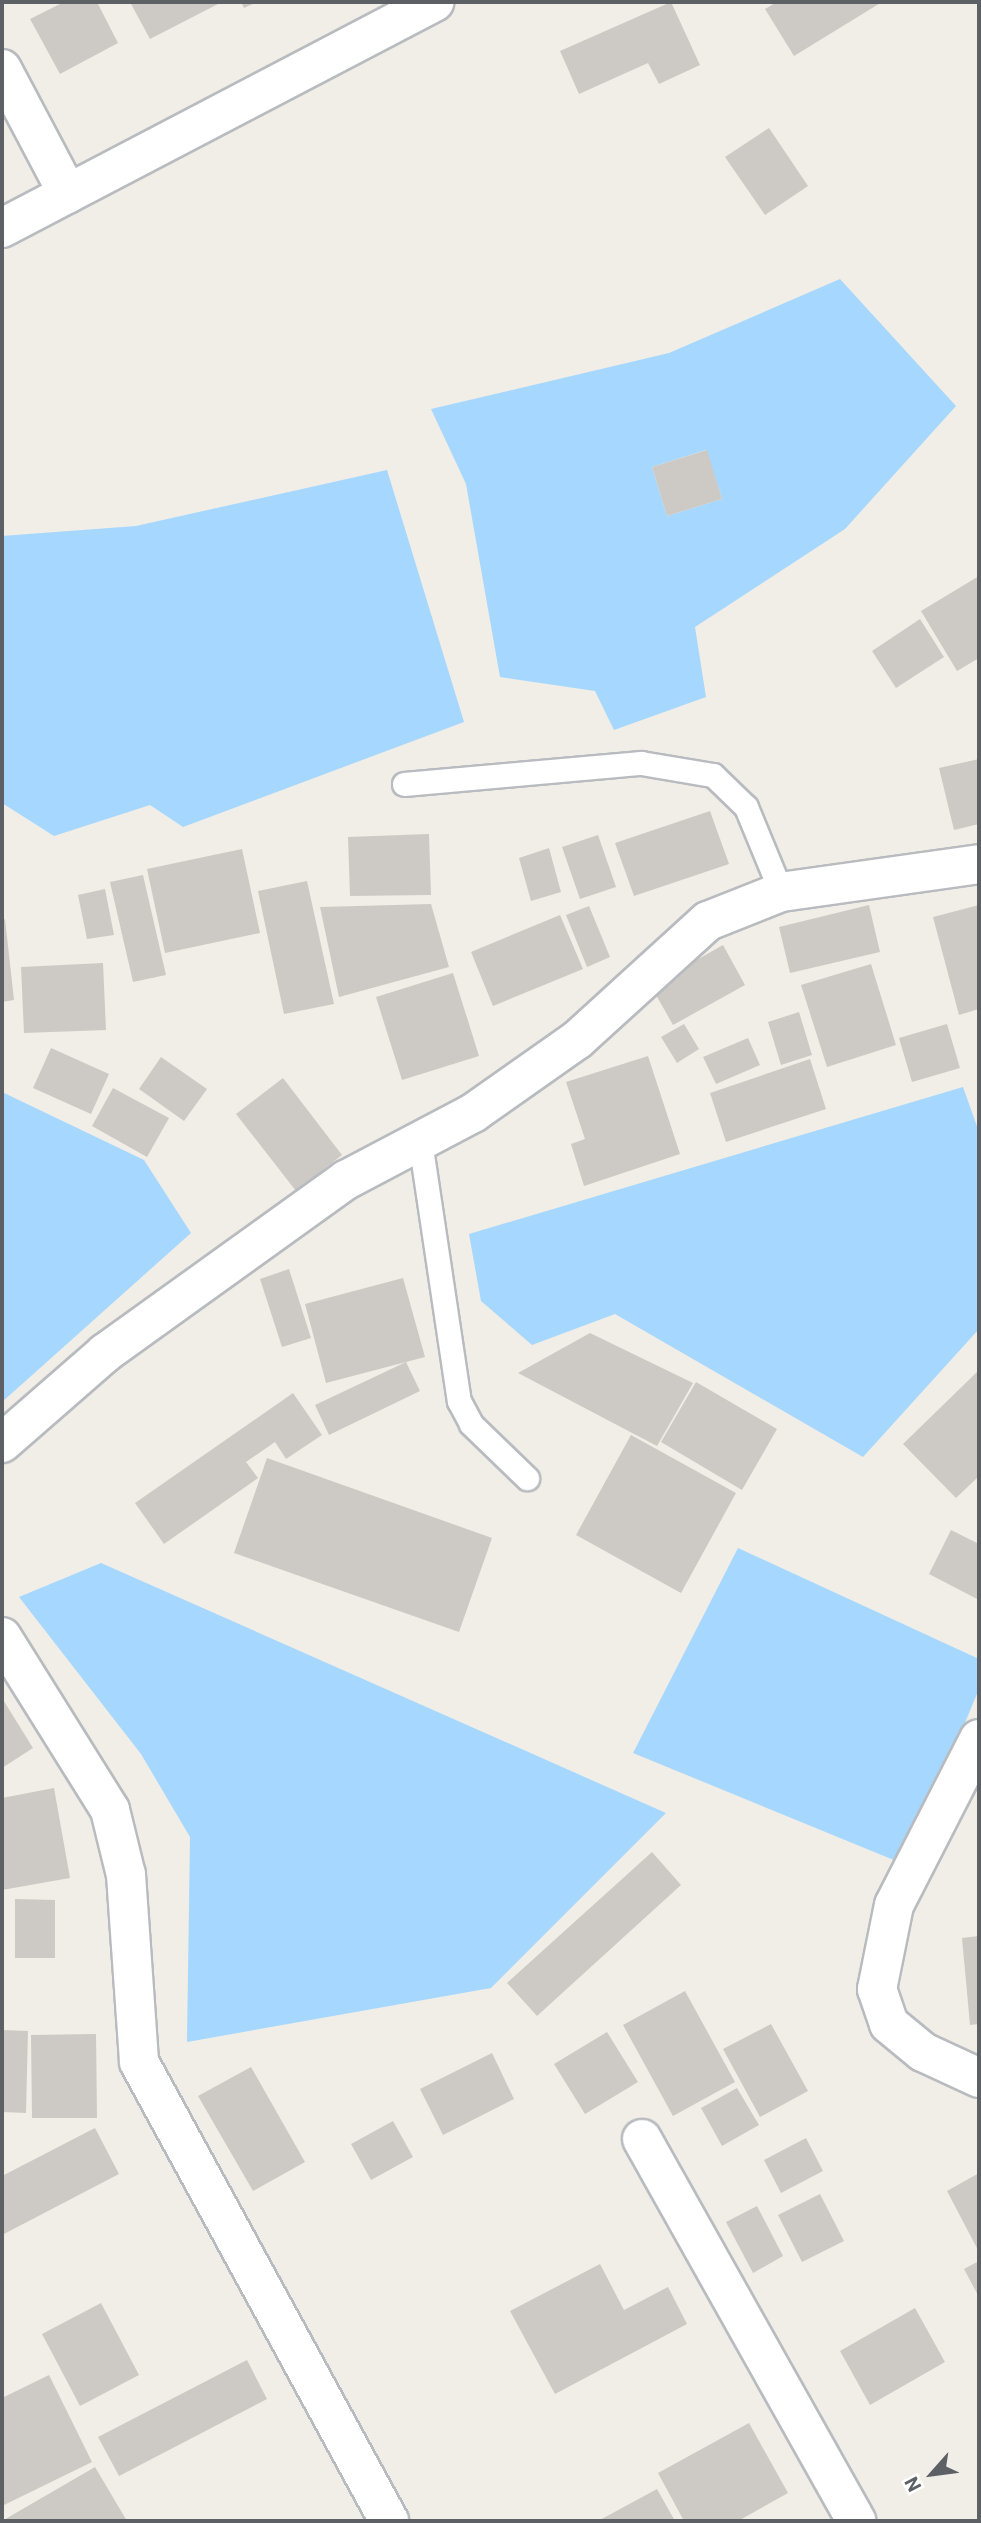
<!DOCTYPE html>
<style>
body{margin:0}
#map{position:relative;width:981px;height:2523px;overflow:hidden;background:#f0eee6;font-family:Roboto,sans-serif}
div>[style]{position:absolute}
.water>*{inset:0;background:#a6d7ff}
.building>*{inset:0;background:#cdcac5}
.roads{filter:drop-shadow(2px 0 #b8bbbf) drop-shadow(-2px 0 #b8bbbf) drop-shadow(0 2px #b8bbbf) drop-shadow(0 -2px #b8bbbf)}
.lane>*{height:23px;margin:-11.5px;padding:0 11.5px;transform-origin:11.5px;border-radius:11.5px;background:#fff}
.street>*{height:38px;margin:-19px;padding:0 19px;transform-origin:19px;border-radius:19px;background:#fff}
.secondary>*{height:38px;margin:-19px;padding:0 19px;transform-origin:19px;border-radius:19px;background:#fff}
span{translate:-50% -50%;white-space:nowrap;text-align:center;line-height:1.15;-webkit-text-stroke:5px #fff;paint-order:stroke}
.frame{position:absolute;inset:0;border:4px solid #5d6166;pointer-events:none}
.north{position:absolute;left:897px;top:2439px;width:70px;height:70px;-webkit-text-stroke:5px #fff;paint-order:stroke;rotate:242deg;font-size:19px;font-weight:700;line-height:28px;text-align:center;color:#5d6166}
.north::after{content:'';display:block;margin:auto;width:24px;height:32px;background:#5d6166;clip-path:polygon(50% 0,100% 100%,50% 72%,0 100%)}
</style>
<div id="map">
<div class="water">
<i style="clip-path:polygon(evenodd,840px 279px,956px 406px,845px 529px,695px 627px,706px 697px,614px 730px,595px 691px,500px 677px,466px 484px,431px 409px,669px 353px,840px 279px,706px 450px,722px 499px,667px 516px,652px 467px,706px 450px)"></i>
<i style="clip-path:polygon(387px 470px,464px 722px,183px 827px,150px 805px,54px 836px,2px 803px,2px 536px,136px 526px)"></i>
<i style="clip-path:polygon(963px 1087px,979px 1132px,979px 1329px,863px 1457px,615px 1314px,532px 1345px,481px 1301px,469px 1234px)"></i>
<i style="clip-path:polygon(2px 1092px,144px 1160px,191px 1233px,2px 1402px)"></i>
<i style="clip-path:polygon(738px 1548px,979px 1659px,979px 1689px,906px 1865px,633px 1753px)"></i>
<i style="clip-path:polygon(101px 1563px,666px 1813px,491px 1988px,187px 2042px,190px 1837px,141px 1754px,19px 1597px)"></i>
</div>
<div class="building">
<i style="clip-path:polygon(64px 2px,97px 2px,118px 43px,60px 74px,30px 19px)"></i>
<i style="clip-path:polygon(130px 2px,217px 2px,218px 4px,150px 39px)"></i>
<i style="clip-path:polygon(241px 2px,257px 2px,244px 8px)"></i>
<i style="clip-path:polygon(671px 2px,700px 65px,659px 84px,648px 63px,579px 94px,560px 51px)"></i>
<i style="clip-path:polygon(777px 2px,882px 2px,794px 56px,765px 9px)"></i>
<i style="clip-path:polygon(769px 128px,808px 186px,765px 215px,725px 157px)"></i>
<i style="clip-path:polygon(707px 450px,722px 499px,667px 516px,652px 467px)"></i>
<i style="clip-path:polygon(979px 576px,979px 658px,957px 671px,921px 611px)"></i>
<i style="clip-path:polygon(920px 619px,944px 657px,896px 688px,872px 651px)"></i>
<i style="clip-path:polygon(979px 759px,979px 824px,954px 830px,939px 768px)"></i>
<i style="clip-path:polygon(710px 811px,729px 864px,634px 896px,615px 843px)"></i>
<i style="clip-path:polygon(429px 834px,431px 895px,350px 896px,348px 837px)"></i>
<i style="clip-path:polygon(598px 835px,616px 887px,580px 899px,562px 847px)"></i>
<i style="clip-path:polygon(549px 848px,561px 892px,531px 901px,519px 858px)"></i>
<i style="clip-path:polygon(242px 849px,260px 933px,165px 953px,147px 869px)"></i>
<i style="clip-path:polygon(143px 875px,166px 975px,133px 982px,110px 882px)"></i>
<i style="clip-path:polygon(307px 881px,334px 1004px,284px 1014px,258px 891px)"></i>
<i style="clip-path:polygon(105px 889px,114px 935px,87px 939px,78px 895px)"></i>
<i style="clip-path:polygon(431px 904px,449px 967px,339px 997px,320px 907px)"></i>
<i style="clip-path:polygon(869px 905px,880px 952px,790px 973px,779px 927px)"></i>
<i style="clip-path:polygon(979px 905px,979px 1009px,959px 1015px,933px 917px)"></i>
<i style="clip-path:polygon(589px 906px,610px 957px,587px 967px,566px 915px)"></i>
<i style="clip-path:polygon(560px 915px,583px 969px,493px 1006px,471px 952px)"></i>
<i style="clip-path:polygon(5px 919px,14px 1000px,2px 1002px,2px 920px)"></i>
<i style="clip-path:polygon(723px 945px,745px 985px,673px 1025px,651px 986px)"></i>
<i style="clip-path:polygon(103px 963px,106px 1030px,24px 1033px,21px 967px)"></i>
<i style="clip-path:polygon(871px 964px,896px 1045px,827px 1067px,801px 985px)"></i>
<i style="clip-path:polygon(453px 973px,479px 1056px,402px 1080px,376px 997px)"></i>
<i style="clip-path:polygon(799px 1012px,812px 1055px,781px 1065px,768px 1022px)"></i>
<i style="clip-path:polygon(684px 1024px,699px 1049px,677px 1063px,661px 1037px)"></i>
<i style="clip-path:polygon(947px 1024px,960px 1068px,912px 1082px,899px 1038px)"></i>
<i style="clip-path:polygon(748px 1038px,760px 1065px,716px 1084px,703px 1057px)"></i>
<i style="clip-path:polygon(51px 1048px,109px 1074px,91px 1114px,33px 1088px)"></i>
<i style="clip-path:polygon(648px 1056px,680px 1154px,584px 1186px,571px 1144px,585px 1139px,566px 1082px)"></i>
<i style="clip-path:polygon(161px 1057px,207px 1089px,184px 1121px,139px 1089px)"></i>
<i style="clip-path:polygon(810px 1059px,826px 1109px,726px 1142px,710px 1093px)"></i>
<i style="clip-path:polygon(283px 1078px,342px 1155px,296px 1191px,236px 1114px)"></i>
<i style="clip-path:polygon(113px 1088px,169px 1118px,147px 1157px,92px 1126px)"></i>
<i style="clip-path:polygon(289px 1269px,311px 1338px,282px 1347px,260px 1279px)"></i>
<i style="clip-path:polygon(403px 1278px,425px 1357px,406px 1362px,420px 1391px,329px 1435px,315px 1405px,406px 1362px,326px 1383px,305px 1304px)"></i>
<i style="clip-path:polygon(590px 1333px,693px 1383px,657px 1446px,518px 1373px)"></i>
<i style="clip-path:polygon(979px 1370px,979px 1476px,956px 1498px,903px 1444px)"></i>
<i style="clip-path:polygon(696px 1382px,777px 1429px,742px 1490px,661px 1442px)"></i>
<i style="clip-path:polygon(293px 1393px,322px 1435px,286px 1459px,275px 1442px,246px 1462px,258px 1478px,164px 1544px,135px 1503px)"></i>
<i style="clip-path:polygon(631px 1435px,736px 1493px,681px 1593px,576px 1535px)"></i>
<i style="clip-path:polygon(267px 1458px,492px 1538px,459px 1632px,234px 1553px)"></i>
<i style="clip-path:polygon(951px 1530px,979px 1544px,979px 1600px,929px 1574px)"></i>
<i style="clip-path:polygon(2px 1698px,33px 1748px,2px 1768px)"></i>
<i style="clip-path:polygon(54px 1788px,70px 1878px,2px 1890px,2px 1798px)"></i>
<i style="clip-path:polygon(652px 1852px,681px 1885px,537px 2016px,507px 1983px)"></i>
<i style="clip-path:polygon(15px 1899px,55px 1900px,55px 1958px,15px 1958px)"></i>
<i style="clip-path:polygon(979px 1936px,979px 2024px,970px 2025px,962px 1938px)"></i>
<i style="clip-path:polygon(685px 1991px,735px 2082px,673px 2116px,623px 2025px)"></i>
<i style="clip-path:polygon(771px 2024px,808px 2091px,760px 2117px,723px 2049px)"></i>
<i style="clip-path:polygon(2px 2030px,28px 2031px,26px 2113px,2px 2112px)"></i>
<i style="clip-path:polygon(607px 2032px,638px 2082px,585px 2114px,554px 2064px)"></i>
<i style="clip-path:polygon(96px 2034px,97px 2118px,32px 2118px,31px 2035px)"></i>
<i style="clip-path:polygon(492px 2053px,514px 2099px,443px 2135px,420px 2089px)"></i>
<i style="clip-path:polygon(251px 2067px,305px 2162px,253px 2191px,198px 2096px)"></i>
<i style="clip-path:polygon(737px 2088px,759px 2125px,722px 2146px,701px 2108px)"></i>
<i style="clip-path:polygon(393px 2121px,413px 2157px,371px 2180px,351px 2144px)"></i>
<i style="clip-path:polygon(95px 2128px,119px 2174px,2px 2235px,2px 2176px)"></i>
<i style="clip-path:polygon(806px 2138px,823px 2171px,781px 2193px,764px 2160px)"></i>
<i style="clip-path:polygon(979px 2173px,979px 2252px,947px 2191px)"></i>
<i style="clip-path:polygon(820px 2194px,844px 2241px,802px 2262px,778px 2215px)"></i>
<i style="clip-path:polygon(757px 2206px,783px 2256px,753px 2273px,726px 2222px)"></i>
<i style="clip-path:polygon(979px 2261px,979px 2297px,964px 2269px)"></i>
<i style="clip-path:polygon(600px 2264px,624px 2310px,668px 2287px,687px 2324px,555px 2394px,510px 2311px)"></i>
<i style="clip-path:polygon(101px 2303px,139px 2375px,80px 2406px,42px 2334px)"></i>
<i style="clip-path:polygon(915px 2308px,945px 2362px,870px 2405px,840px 2351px)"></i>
<i style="clip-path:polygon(247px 2360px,267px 2399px,119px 2476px,98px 2437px)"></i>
<i style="clip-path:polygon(49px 2375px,92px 2462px,2px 2506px,2px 2398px)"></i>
<i style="clip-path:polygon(749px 2423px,788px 2493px,738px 2521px,684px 2521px,658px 2473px)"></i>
<i style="clip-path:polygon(95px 2467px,127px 2521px,2px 2521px)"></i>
<i style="clip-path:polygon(657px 2489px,675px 2521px,598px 2521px)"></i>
</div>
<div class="roads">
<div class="lane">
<i style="left:404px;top:784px;width:238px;rotate:-5.1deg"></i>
<i style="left:641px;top:763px;width:73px;rotate:9.5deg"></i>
<i style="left:713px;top:775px;width:46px;rotate:44.1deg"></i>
<i style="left:746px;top:807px;width:92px;rotate:67.6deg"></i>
<i style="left:420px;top:1141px;width:263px;rotate:81.5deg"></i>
<i style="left:459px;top:1401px;width:26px;rotate:62deg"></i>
<i style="left:471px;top:1424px;width:78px;rotate:44deg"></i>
</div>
<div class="street">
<i style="left:2px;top:69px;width:141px;rotate:62.2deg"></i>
<i style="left:2px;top:1637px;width:204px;rotate:58deg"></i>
<i style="left:110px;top:1810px;width:67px;rotate:76.2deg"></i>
<i style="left:126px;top:1875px;width:187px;rotate:86deg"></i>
<i style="left:139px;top:2062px;width:523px;rotate:61.42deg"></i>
<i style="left:979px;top:1739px;width:186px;rotate:117.1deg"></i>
<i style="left:894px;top:1905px;width:86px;rotate:101.4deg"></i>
<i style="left:877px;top:1989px;width:37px;rotate:71deg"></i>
<i style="left:889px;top:2024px;width:44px;rotate:39.5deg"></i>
<i style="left:923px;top:2052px;width:62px;rotate:24.9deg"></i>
<i style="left:642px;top:2139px;width:438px;rotate:60.7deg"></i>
</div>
<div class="secondary">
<i style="left:2px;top:228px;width:488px;rotate:-27.6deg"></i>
<i style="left:2px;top:1443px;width:137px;rotate:-41.1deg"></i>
<i style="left:105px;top:1353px;width:297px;rotate:-35.7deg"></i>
<i style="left:346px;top:1180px;width:144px;rotate:-27.8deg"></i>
<i style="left:473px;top:1113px;width:127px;rotate:-35.1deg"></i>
<i style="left:577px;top:1040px;width:177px;rotate:-42.3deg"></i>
<i style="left:708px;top:921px;width:79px;rotate:-21.7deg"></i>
<i style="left:781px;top:892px;width:200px;rotate:-8deg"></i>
</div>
</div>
<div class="frame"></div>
<div class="north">N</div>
</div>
